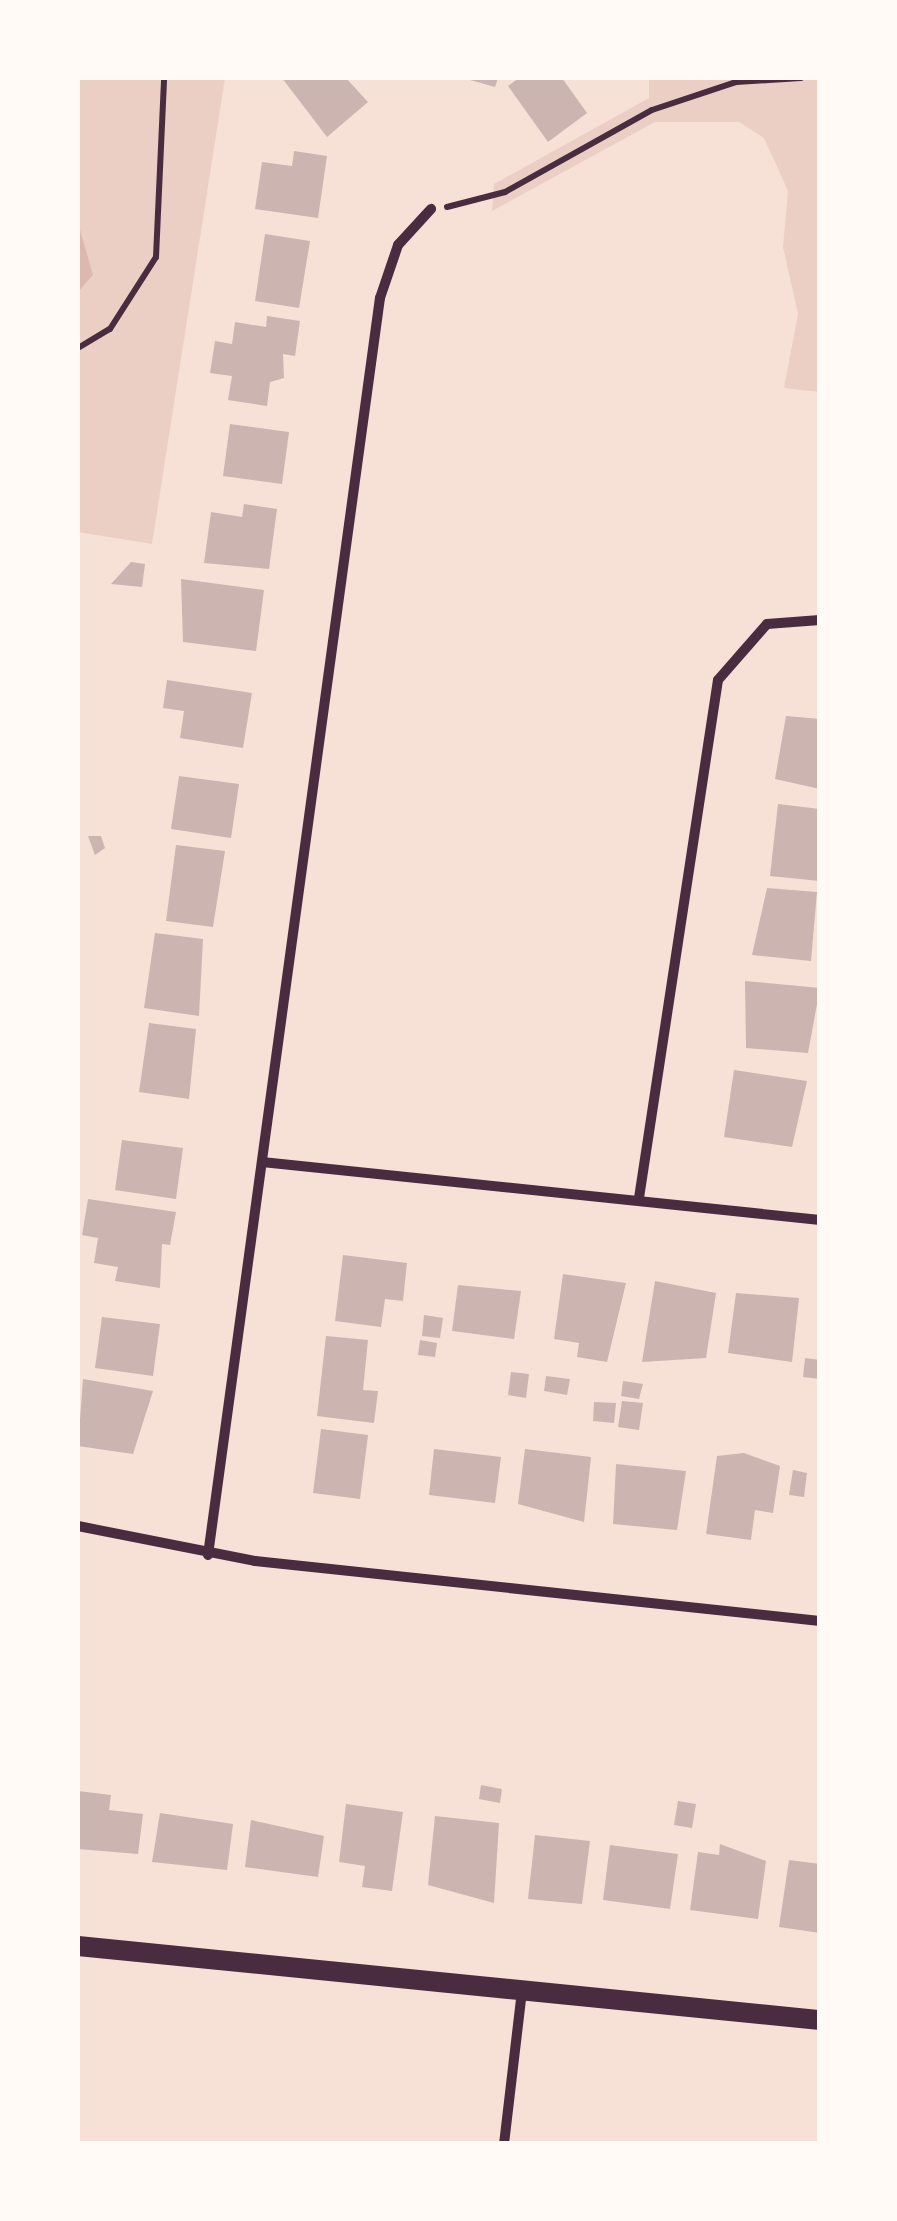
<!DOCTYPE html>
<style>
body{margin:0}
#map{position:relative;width:897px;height:2221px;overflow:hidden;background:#f7e1d7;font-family:"Noto Sans",sans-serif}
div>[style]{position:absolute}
.green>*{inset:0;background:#ebcfc5}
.water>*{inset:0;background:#dcb8b0}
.building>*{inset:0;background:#ccb4b1}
.path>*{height:6px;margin:-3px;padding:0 3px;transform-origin:3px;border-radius:3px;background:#4a2c40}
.minor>*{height:10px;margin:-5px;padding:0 5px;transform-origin:5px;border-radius:5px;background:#4a2c40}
.secondary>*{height:20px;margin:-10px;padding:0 10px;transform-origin:10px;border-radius:10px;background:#4a2c40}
span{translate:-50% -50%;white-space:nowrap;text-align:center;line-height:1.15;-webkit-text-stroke:8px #fffaf5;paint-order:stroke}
.frame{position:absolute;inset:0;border:80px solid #fffaf5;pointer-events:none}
</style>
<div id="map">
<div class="green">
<i style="clip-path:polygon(78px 78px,225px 78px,152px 544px,78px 532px)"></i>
<i style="clip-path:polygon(649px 78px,819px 78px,819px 392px,784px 388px,798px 314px,783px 247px,788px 191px,764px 138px,739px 122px,655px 122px,492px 211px,494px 184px,649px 98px)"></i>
</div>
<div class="water">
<i style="clip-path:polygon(78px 223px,93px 275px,78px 292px)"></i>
</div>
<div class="building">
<i style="clip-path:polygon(282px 78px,346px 78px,368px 102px,327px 137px)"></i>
<i style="clip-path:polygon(463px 78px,498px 78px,495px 87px)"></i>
<i style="clip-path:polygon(519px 78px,562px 78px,587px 113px,548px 142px,508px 86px)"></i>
<i style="clip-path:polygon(294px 151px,327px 156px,318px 218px,255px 209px,262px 162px,292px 166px)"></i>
<i style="clip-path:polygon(265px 234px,310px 241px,299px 308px,255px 301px)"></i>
<i style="clip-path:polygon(267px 316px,300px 321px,295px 356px,283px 354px,284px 378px,270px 382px,267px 406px,228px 400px,232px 376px,210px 373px,215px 341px,232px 344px,235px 322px,266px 327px)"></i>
<i style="clip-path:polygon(230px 424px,289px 432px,282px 484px,223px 476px)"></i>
<i style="clip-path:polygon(244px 504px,277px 509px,269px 569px,204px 563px,211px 512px,242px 517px)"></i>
<i style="clip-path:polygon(131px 562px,145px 564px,142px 587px,111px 584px)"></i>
<i style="clip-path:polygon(181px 579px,264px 590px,256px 651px,183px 642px)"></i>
<i style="clip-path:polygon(167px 680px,252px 693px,243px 748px,180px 738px,184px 711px,163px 708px)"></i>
<i style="clip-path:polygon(786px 716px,820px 719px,820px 789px,775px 779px)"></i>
<i style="clip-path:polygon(179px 776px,239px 784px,231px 838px,171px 829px)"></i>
<i style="clip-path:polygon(778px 804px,820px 809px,820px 881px,770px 876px)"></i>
<i style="clip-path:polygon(88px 836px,101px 836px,105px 848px,95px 855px)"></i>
<i style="clip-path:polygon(176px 845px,225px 851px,213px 927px,166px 921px)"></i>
<i style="clip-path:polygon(767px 888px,817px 892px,811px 961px,752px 955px)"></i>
<i style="clip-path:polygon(155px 933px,203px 939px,199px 1016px,144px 1008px)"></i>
<i style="clip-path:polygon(745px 981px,820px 988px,808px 1053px,746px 1048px)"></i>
<i style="clip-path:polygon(149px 1023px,196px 1029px,189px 1099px,139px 1092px)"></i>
<i style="clip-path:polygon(734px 1070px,807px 1081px,792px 1147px,724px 1137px)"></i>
<i style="clip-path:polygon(122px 1140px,183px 1148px,176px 1199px,115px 1190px)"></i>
<i style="clip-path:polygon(88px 1199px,176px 1212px,170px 1245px,162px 1244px,160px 1288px,115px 1281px,118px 1267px,94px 1263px,98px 1238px,82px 1235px)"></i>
<i style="clip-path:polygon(343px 1255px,407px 1263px,403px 1301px,385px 1299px,381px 1327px,335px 1321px)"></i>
<i style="clip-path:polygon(563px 1274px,626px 1283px,607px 1362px,577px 1357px,579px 1343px,554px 1339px)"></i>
<i style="clip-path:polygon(655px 1281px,716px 1293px,706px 1358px,642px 1362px)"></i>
<i style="clip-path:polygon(458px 1285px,521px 1291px,514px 1339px,452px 1331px)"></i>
<i style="clip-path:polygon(736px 1293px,799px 1298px,792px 1362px,728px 1353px)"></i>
<i style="clip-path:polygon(424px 1315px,443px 1318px,440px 1338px,422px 1336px)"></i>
<i style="clip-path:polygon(102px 1317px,160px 1324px,153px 1376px,95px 1368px)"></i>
<i style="clip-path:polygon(326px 1336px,368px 1340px,363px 1390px,378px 1391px,374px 1423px,317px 1416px)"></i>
<i style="clip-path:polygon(420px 1340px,437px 1343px,435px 1357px,418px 1355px)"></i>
<i style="clip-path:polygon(805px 1358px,820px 1360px,820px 1379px,803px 1377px)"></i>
<i style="clip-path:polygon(511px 1372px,529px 1374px,526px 1398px,508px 1395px)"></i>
<i style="clip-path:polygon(546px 1376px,570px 1379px,567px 1395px,544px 1391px)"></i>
<i style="clip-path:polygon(83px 1379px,153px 1391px,133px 1454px,78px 1446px)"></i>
<i style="clip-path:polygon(623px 1381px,643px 1384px,639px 1399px,621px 1396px)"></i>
<i style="clip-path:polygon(622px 1401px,643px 1403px,639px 1430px,618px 1427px)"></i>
<i style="clip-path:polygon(594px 1402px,616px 1403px,614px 1423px,593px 1421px)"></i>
<i style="clip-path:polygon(321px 1429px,368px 1435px,360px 1499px,313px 1493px)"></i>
<i style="clip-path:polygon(434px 1449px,501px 1457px,495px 1503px,429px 1495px)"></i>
<i style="clip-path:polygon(525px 1449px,591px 1457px,584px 1522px,518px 1504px)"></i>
<i style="clip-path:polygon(744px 1453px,780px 1466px,773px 1513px,755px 1510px,751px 1540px,706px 1534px,717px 1456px)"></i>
<i style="clip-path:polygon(616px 1464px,686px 1471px,677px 1530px,613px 1524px)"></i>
<i style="clip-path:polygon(793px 1470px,807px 1473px,804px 1497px,789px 1495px)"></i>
<i style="clip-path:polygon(481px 1785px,502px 1789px,500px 1803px,479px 1799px)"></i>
<i style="clip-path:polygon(78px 1791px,111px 1795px,109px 1810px,143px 1814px,138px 1854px,78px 1849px)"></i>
<i style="clip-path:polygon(678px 1801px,696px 1804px,692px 1828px,674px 1825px)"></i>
<i style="clip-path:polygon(346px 1804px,403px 1812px,392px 1891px,362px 1887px,365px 1866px,339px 1862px)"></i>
<i style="clip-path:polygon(160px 1813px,233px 1824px,227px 1870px,152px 1862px)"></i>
<i style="clip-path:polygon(435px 1816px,499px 1823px,494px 1903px,428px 1885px)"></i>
<i style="clip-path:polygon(251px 1820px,324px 1836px,318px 1877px,245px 1867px)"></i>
<i style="clip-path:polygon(535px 1835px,590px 1841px,582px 1904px,528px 1899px)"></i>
<i style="clip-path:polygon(720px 1844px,766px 1861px,758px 1919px,690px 1910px,698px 1852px,719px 1855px)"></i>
<i style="clip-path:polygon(610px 1845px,678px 1854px,670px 1909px,603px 1900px)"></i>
<i style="clip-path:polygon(789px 1860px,820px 1864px,820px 1933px,779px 1927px)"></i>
</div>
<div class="path">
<i style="left:447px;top:207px;width:60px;rotate:-14.5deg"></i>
<i style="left:505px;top:192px;width:168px;rotate:-29.2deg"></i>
<i style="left:652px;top:110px;width:89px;rotate:-18.4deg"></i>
<i style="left:736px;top:82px;width:65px;rotate:-3.5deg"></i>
<i style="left:78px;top:348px;width:37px;rotate:-31deg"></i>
<i style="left:110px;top:329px;width:85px;rotate:-57.4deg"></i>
<i style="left:156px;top:257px;width:179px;rotate:-87.4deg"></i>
</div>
<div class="minor">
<i style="left:262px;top:1162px;width:561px;rotate:5.93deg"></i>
<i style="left:639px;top:1198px;width:524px;rotate:-81.33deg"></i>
<i style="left:718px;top:680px;width:74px;rotate:-48.8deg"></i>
<i style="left:767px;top:624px;width:53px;rotate:-4.3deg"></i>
<i style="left:78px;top:1526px;width:180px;rotate:11.2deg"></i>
<i style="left:255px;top:1561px;width:568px;rotate:6.06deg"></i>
<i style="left:208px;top:1555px;width:1269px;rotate:-82.21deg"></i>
<i style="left:380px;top:298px;width:56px;rotate:-71.2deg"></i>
<i style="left:398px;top:245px;width:49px;rotate:-47.5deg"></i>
<i style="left:504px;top:2144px;width:154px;rotate:-83.3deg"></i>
</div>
<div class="secondary">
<i style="left:78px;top:1946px;width:746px;rotate:5.7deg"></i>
</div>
<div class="frame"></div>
</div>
